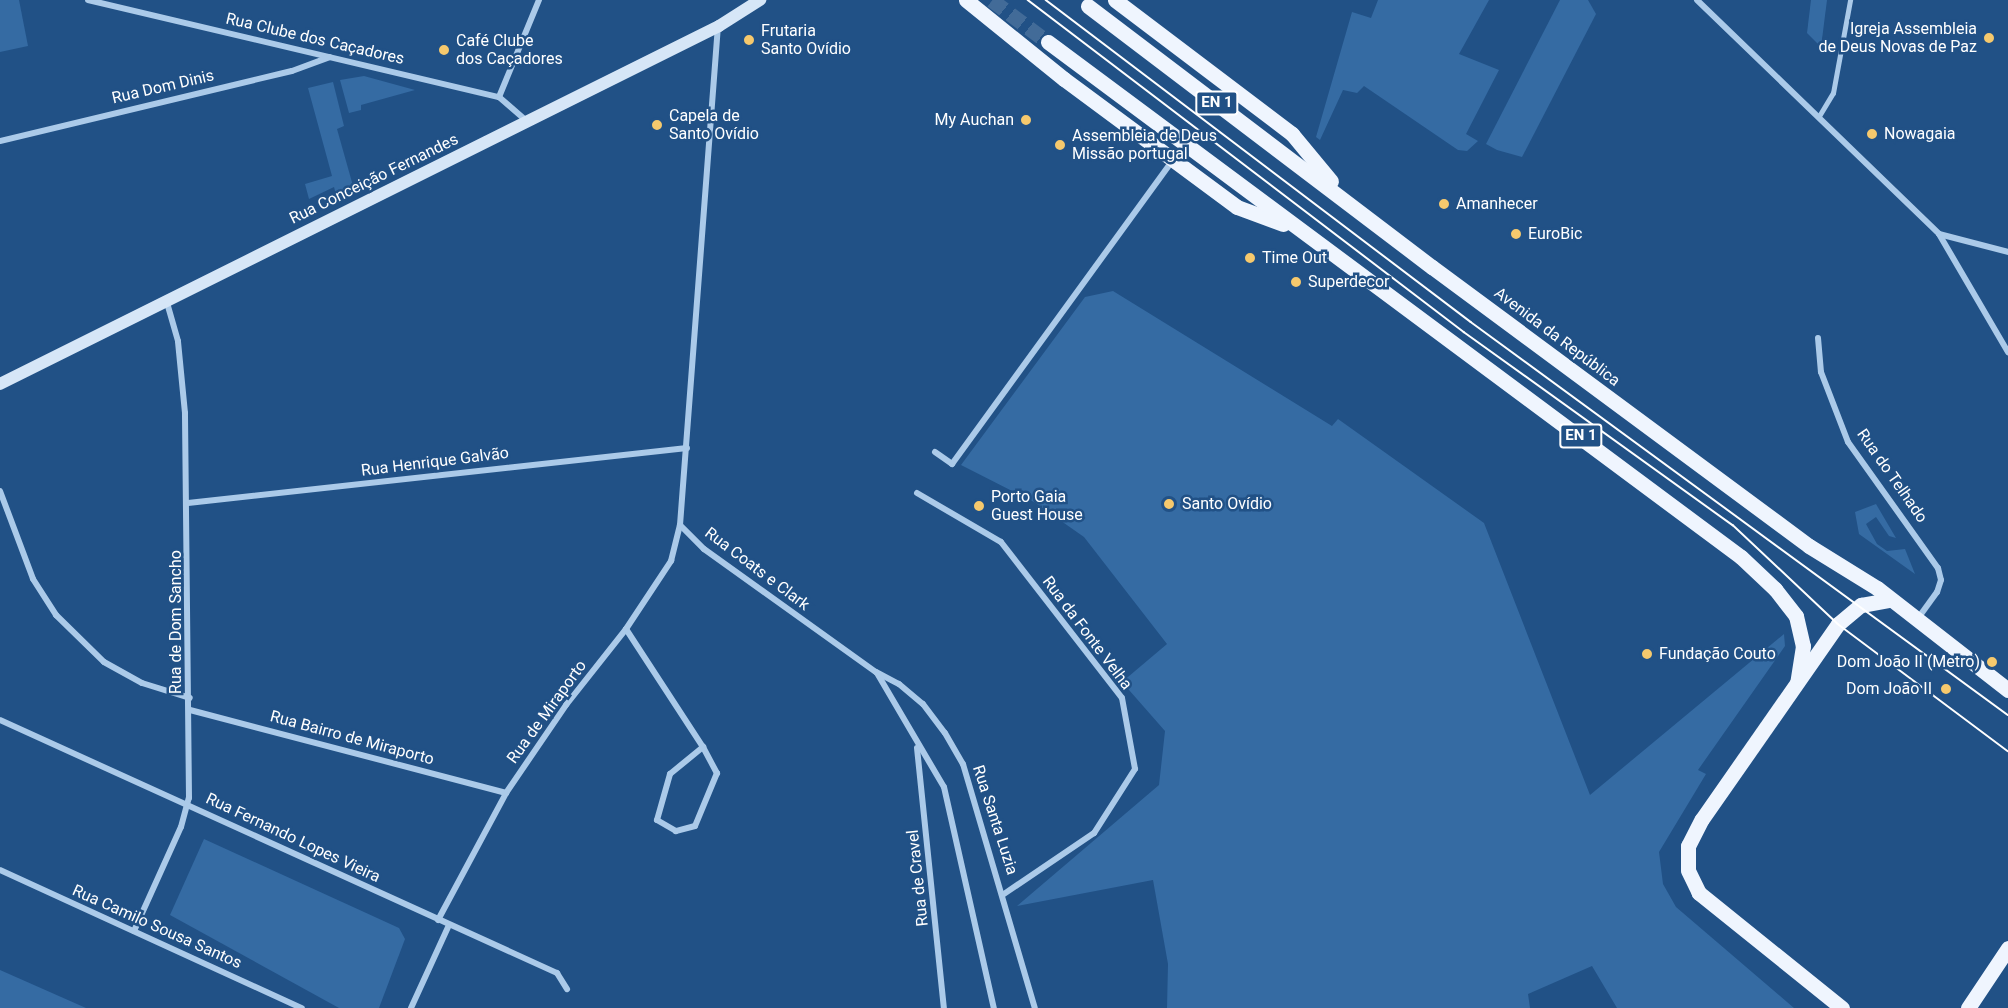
<!DOCTYPE html>
<meta charset="utf-8">
<style>
body{margin:0}
#map{position:relative;width:2008px;height:1008px;overflow:hidden;background:#215186;font-family:Roboto,sans-serif}
div>[style]{position:absolute}
.green>*{inset:0;background:#356ba3}
.primary-tunnel>*{height:15px;margin-top:-7.5px;transform-origin:0;background:repeating-linear-gradient(90deg,#426b98 0 15px,transparent 0 23px)}
.pedestrian>*{height:5px;margin:-2.5px;padding:0 2.5px;transform-origin:2.5px;border-radius:2.5px;background:#abcae9}
.minor>*{height:6px;margin:-3px;padding:0 3px;transform-origin:3px;border-radius:3px;background:#abcae9}
.secondary>*{height:12px;margin:-6px;padding:0 6px;transform-origin:6px;border-radius:6px;background:#d6e6f7}
.primary>*{height:15px;margin:-7.5px;padding:0 7.5px;transform-origin:7.5px;border-radius:7.5px;background:#eff5fe}
.tram>*{height:1.5px;margin:-0.75px;padding:0 0.75px;transform-origin:0.75px;border-radius:0.75px;background:#fff}
.dots>*{width:16px;height:16px;translate:-50% -50%;box-sizing:border-box;border:3px solid #215186;border-radius:50%}
span{translate:-50% -50%;white-space:nowrap;text-align:center;line-height:1.15;-webkit-text-stroke:5px #215186;paint-order:stroke}
.shield-label span{padding:2px 4px;background:#215186;border:2px solid;border-radius:4px;-webkit-text-stroke-width:0}
.shield-label{font-size:15px;color:#fff;font-weight:700}
.poi-label{font-size:16px;color:#fff}
.right{translate:-100% -50%;text-align:right}
.left{translate:0 -50%;text-align:left}
.street-label{font-size:16px;color:#fff}
</style>
<div id="map">
<div class="green">
<i style="clip-path:polygon(0 0,19px 0,28px 46px,0 52px)"></i>
<i style="clip-path:polygon(1378px 0,1489px 0,1459px 54px,1499px 70px,1466px 134px,1478px 141px,1467px 151px,1458px 150px,1364px 86px,1357px 93px,1343px 90px,1320px 140px,1316px 137px,1352px 12px,1371px 18px)"></i>
<i style="clip-path:polygon(1560px 0,1588px 0,1596px 14px,1522px 157px,1497px 150px,1486px 144px)"></i>
<i style="clip-path:polygon(1811px 0,1827px 0,1821px 47px,1807px 33px)"></i>
<i style="clip-path:polygon(364px 76px,415px 90px,361px 105px,361px 110px,349px 113px,340px 80px)"></i>
<i style="clip-path:polygon(333px 82px,344px 126px,337px 129px,355px 193px,338px 202px,334px 187px,309px 199px,305px 184px,332px 176px,308px 88px)"></i>
<i style="clip-path:polygon(1113px 291px,1332px 426px,1338px 419px,1484px 523px,1590px 795px,1784px 634px,1785px 646px,1698px 770px,1706px 774px,1659px 852px,1663px 884px,1676px 907px,1794px 1008px,1617px 1008px,1592px 966px,1528px 994px,1530px 1008px,1167px 1008px,1168px 964px,1153px 880px,1017px 906px,1159px 785px,1165px 731px,1122px 682px,1167px 644px,1084px 537px,1034px 502px,961px 465px,1085px 297px)"></i>
<i style="clip-path:polygon(1876px 504px,1896px 538px,1889px 536px,1876px 517px,1866px 524px,1877px 544px,1887px 551px,1905px 549px,1915px 574px,1859px 534px,1855px 512px)"></i>
<i style="clip-path:polygon(204px 839px,399px 928px,405px 939px,379px 1008px,339px 1008px,170px 915px)"></i>
<i style="clip-path:polygon(0 970px,86px 1008px,0 1008px)"></i>
</div>
<div class="primary-tunnel">
<i style="left:992px;top:0;width:70px;rotate:36.9deg"></i>
</div>
<div class="pedestrian">
<i style="left:1819px;top:116px;width:27px;rotate:-59deg"></i>
<i style="left:1833px;top:93px;width:95px;rotate:-79.6deg"></i>
</div>
<div class="minor">
<i style="left:88px;top:0;width:422px;rotate:13.3deg"></i>
<i style="left:499px;top:97px;width:37px;rotate:41deg"></i>
<i style="left:1697px;top:0;width:337px;rotate:44deg"></i>
<i style="left:1939px;top:234px;width:137px;rotate:59.7deg"></i>
<i style="left:499px;top:97px;width:105px;rotate:-67.6deg"></i>
<i style="left:0;top:141px;width:300px;rotate:-13.5deg"></i>
<i style="left:292px;top:71px;width:40px;rotate:-20.2deg"></i>
<i style="left:1939px;top:234px;width:71px;rotate:14.6deg"></i>
<i style="left:1818px;top:338px;width:34px;rotate:85deg"></i>
<i style="left:1821px;top:372px;width:75px;rotate:68.9deg"></i>
<i style="left:1848px;top:442px;width:155px;rotate:54.5deg"></i>
<i style="left:1938px;top:568px;width:12px;rotate:76deg"></i>
<i style="left:1941px;top:580px;width:13px;rotate:108deg"></i>
<i style="left:1937px;top:592px;width:32px;rotate:126deg"></i>
<i style="left:935px;top:452px;width:21px;rotate:35deg"></i>
<i style="left:952px;top:464px;width:374px;rotate:-54deg"></i>
<i style="left:0;top:491px;width:94px;rotate:69.4deg"></i>
<i style="left:33px;top:579px;width:43px;rotate:57.4deg"></i>
<i style="left:56px;top:615px;width:67px;rotate:44.4deg"></i>
<i style="left:104px;top:662px;width:43px;rotate:28.9deg"></i>
<i style="left:142px;top:683px;width:50px;rotate:17.4deg"></i>
<i style="left:917px;top:493px;width:97px;rotate:30.3deg"></i>
<i style="left:1001px;top:542px;width:197px;rotate:52.2deg"></i>
<i style="left:1122px;top:698px;width:72px;rotate:79.6deg"></i>
<i style="left:1135px;top:769px;width:76px;rotate:122.6deg"></i>
<i style="left:1094px;top:833px;width:109px;rotate:145.9deg"></i>
<i style="left:188px;top:503px;width:502px;rotate:-6.29deg"></i>
<i style="left:680px;top:525px;width:34px;rotate:45deg"></i>
<i style="left:704px;top:549px;width:211px;rotate:35.6deg"></i>
<i style="left:876px;top:672px;width:26px;rotate:28deg"></i>
<i style="left:899px;top:684px;width:31px;rotate:40deg"></i>
<i style="left:923px;top:704px;width:36px;rotate:53deg"></i>
<i style="left:945px;top:733px;width:36px;rotate:60deg"></i>
<i style="left:963px;top:764px;width:254px;rotate:73.6deg"></i>
<i style="left:626px;top:629px;width:141px;rotate:56.9deg"></i>
<i style="left:703px;top:747px;width:30px;rotate:62deg"></i>
<i style="left:717px;top:773px;width:57px;rotate:112.5deg"></i>
<i style="left:695px;top:826px;width:20px;rotate:165deg"></i>
<i style="left:676px;top:831px;width:22px;rotate:-150deg"></i>
<i style="left:657px;top:820px;width:48px;rotate:-74.2deg"></i>
<i style="left:670px;top:774px;width:43px;rotate:-39.3deg"></i>
<i style="left:877px;top:673px;width:132px;rotate:59.6deg"></i>
<i style="left:944px;top:787px;width:227px;rotate:77.3deg"></i>
<i style="left:190px;top:710px;width:327px;rotate:14.7deg"></i>
<i style="left:0;top:720px;width:612px;rotate:24.43deg"></i>
<i style="left:557px;top:973px;width:19px;rotate:58deg"></i>
<i style="left:917px;top:748px;width:261px;rotate:84.1deg"></i>
<i style="left:0;top:870px;width:332px;rotate:24.6deg"></i>
<i style="left:438px;top:920px;width:144px;rotate:-61.8deg"></i>
<i style="left:506px;top:793px;width:107px;rotate:-55.7deg"></i>
<i style="left:566px;top:705px;width:97px;rotate:-51.7deg"></i>
<i style="left:626px;top:629px;width:82px;rotate:-56.5deg"></i>
<i style="left:671px;top:561px;width:37px;rotate:-76deg"></i>
<i style="left:680px;top:525px;width:500px;rotate:-85.65deg"></i>
<i style="left:134px;top:931px;width:114px;rotate:-65.7deg"></i>
<i style="left:181px;top:827px;width:30px;rotate:-75deg"></i>
<i style="left:189px;top:798px;width:385px;rotate:-90.6deg"></i>
<i style="left:185px;top:413px;width:72px;rotate:-95.6deg"></i>
<i style="left:178px;top:341px;width:40px;rotate:-106deg"></i>
<i style="left:411px;top:1008px;width:91px;rotate:-65.4deg"></i>
</div>
<div class="secondary">
<i style="left:0;top:384px;width:803px;rotate:-26.47deg"></i>
<i style="left:719px;top:26px;width:49px;rotate:-32.4deg"></i>
</div>
<div class="primary">
<i style="left:966px;top:0;width:126px;rotate:38.9deg"></i>
<i style="left:1064px;top:79px;width:215px;rotate:36.5deg"></i>
<i style="left:1237px;top:207px;width:49px;rotate:20.3deg"></i>
<i style="left:1115px;top:0;width:222px;rotate:37.1deg"></i>
<i style="left:1292px;top:134px;width:61px;rotate:50.3deg"></i>
<i style="left:1088px;top:6px;width:432px;rotate:37.2deg"></i>
<i style="left:1432px;top:267px;width:469px;rotate:36.5deg"></i>
<i style="left:1809px;top:546px;width:80px;rotate:31.7deg"></i>
<i style="left:1877px;top:588px;width:166px;rotate:37.9deg"></i>
<i style="left:1048px;top:42px;width:863px;rotate:36.62deg"></i>
<i style="left:1741px;top:557px;width:47px;rotate:43.3deg"></i>
<i style="left:1775px;top:589px;width:34px;rotate:52deg"></i>
<i style="left:1796px;top:616px;width:31px;rotate:77deg"></i>
<i style="left:1803px;top:646px;width:36px;rotate:99deg"></i>
<i style="left:1842px;top:1008px;width:184px;rotate:-141.2deg"></i>
<i style="left:1699px;top:893px;width:25px;rotate:-116deg"></i>
<i style="left:1688px;top:870px;width:24px;rotate:-90deg"></i>
<i style="left:1688px;top:846px;width:30px;rotate:-63deg"></i>
<i style="left:1702px;top:819px;width:238px;rotate:-55.1deg"></i>
<i style="left:1838px;top:624px;width:30px;rotate:-40deg"></i>
<i style="left:1861px;top:605px;width:29px;rotate:-10deg"></i>
<i style="left:1968px;top:1008px;width:72px;rotate:-56.3deg"></i>
</div>
<div class="tram">
<i style="left:1028px;top:0;width:548px;rotate:37.29deg"></i>
<i style="left:1464px;top:332px;width:331px;rotate:35.7deg"></i>
<i style="left:1733px;top:525px;width:144px;rotate:43.3deg"></i>
<i style="left:1838px;top:624px;width:212px;rotate:36.8deg"></i>
<i style="left:1046px;top:0;width:533px;rotate:37.15deg"></i>
<i style="left:1471px;top:322px;width:665px;rotate:36.2deg"></i>
</div>
<div class="dots">
<i style="left:1989px;top:38px;background:#f6c96d"></i>
<i style="left:749px;top:40px;background:#f6c96d"></i>
<i style="left:444px;top:50px;background:#f6c96d"></i>
<i style="left:1026px;top:120px;background:#f6c96d"></i>
<i style="left:657px;top:125px;background:#f6c96d"></i>
<i style="left:1872px;top:134px;background:#f6c96d"></i>
<i style="left:1060px;top:145px;background:#f6c96d"></i>
<i style="left:1444px;top:204px;background:#f6c96d"></i>
<i style="left:1516px;top:234px;background:#f6c96d"></i>
<i style="left:1250px;top:258px;background:#f6c96d"></i>
<i style="left:1296px;top:282px;background:#f6c96d"></i>
<i style="left:1169px;top:504px;background:#f6c96d"></i>
<i style="left:979px;top:506px;background:#f6c96d"></i>
<i style="left:1647px;top:654px;background:#f6c96d"></i>
<i style="left:1992px;top:662px;background:#f6c96d"></i>
<i style="left:1946px;top:689px;background:#f6c96d"></i>
</div>
<div class="shield-label">
<span style="left:1217px;top:103px">EN 1</span>
<span style="left:1581px;top:436px">EN 1</span>
</div>
<div class="poi-label">
<span class="right" style="left:1977px;top:38px">Igreja Assembleia<br>de Deus Novas de Paz</span>
<span class="left" style="left:761px;top:40px">Frutaria<br>Santo Ovídio</span>
<span class="left" style="left:456px;top:50px">Café Clube<br>dos Caçadores</span>
<span class="left" style="left:669px;top:125px">Capela de<br>Santo Ovídio</span>
<span class="right" style="left:1014px;top:120px">My Auchan</span>
<span class="left" style="left:1884px;top:134px">Nowagaia</span>
<span class="left" style="left:1072px;top:145px">Assembleia de Deus<br>Missão portugal</span>
<span class="left" style="left:1456px;top:204px">Amanhecer</span>
<span class="left" style="left:1528px;top:234px">EuroBic</span>
<span class="left" style="left:1262px;top:258px">Time Out</span>
<span class="left" style="left:1308px;top:282px">Superdecor</span>
<span class="left" style="left:991px;top:506px">Porto Gaia<br>Guest House</span>
<span class="left" style="left:1182px;top:504px">Santo Ovídio</span>
<span class="left" style="left:1659px;top:654px">Fundação Couto</span>
<span class="right" style="left:1980px;top:662px">Dom João II (Metro)</span>
<span class="right" style="left:1932px;top:689px">Dom João II</span>
</div>
<div class="street-label">
<span style="left:315px;top:39px;rotate:13deg">Rua Clube dos Caçadores</span>
<span style="left:163px;top:87px;rotate:-13deg">Rua Dom Dinis</span>
<span style="left:374px;top:179px;rotate:-26deg">Rua Conceição Fernandes</span>
<span style="left:1557px;top:337px;rotate:37deg">Avenida da República</span>
<span style="left:435px;top:462px;rotate:-7deg">Rua Henrique Galvão</span>
<span style="left:1892px;top:476px;rotate:55deg">Rua do Telhado</span>
<span style="left:757px;top:569px;rotate:37deg">Rua Coats e Clark</span>
<span style="left:176px;top:622px;rotate:-90deg">Rua de Dom Sancho</span>
<span style="left:1087px;top:633px;rotate:53deg">Rua da Fonte Velha</span>
<span style="left:547px;top:712px;rotate:-54deg">Rua de Miraporto</span>
<span style="left:352px;top:738px;rotate:15deg">Rua Bairro de Miraporto</span>
<span style="left:995px;top:820px;rotate:72deg">Rua Santa Luzia</span>
<span style="left:293px;top:838px;rotate:25deg">Rua Fernando Lopes Vieira</span>
<span style="left:918px;top:878px;rotate:-96deg">Rua de Cravel</span>
<span style="left:157px;top:927px;rotate:24deg">Rua Camilo Sousa Santos</span>
</div>
</div>
